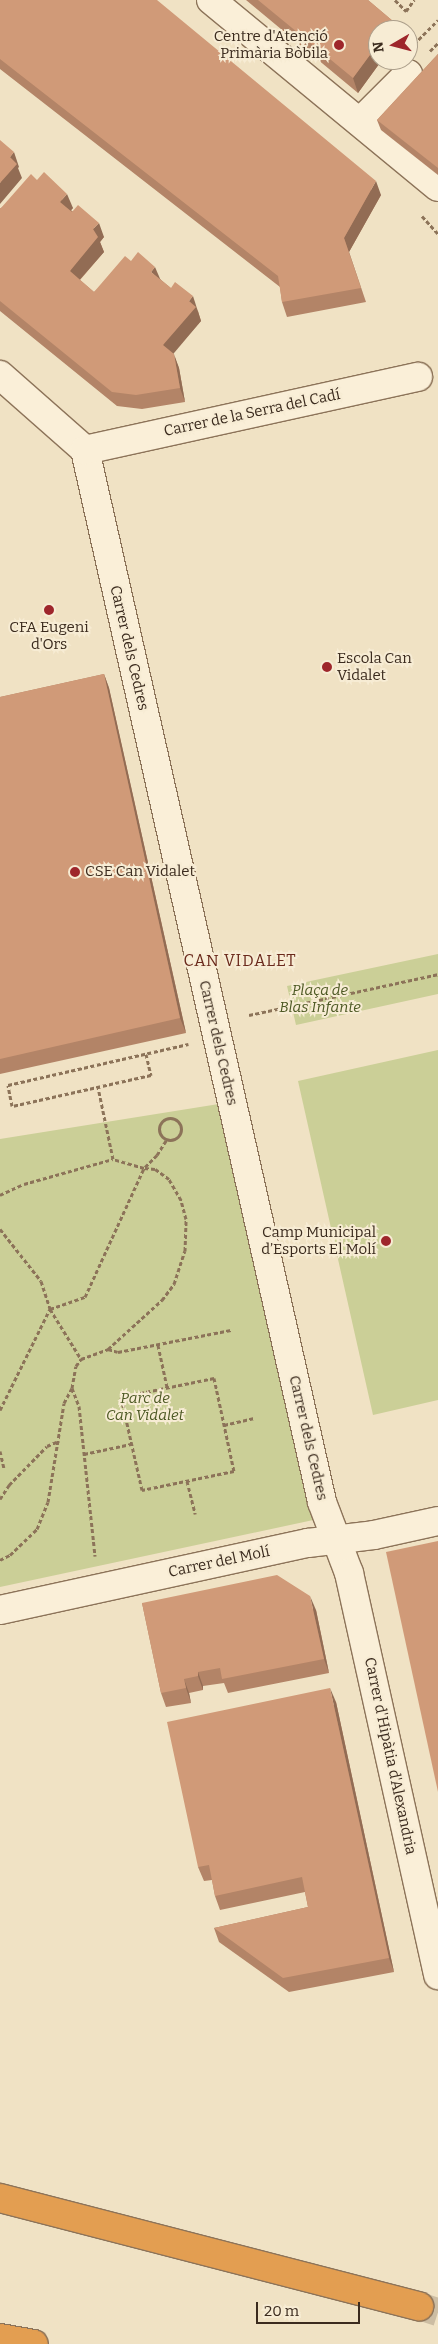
<!DOCTYPE html>
<meta charset="utf-8">
<style>
body{margin:0}
#map{position:relative;width:438px;height:2344px;overflow:hidden;background:#f0e2c4;font-family:Bitter,serif}
div>[style]{position:absolute}
.green>*{inset:0;background:#cbcf97}
.highway-tunnel>*{height:28px;margin-top:-14px;transform-origin:0;background:repeating-linear-gradient(90deg,#ccbda3 0 28px,transparent 0 42px)}
.path>*{height:3px;margin-top:-1.5px;transform-origin:0;background:repeating-linear-gradient(90deg,#8c7359 0 4px,transparent 0 6.5px)}
.path>.ring{margin:-1.5px;padding:0;box-sizing:content-box;background:none;border:3px solid #8c7359;border-radius:50%}
.roads{filter:drop-shadow(1px 0 #8c7359) drop-shadow(-1px 0 #8c7359) drop-shadow(0 1px #8c7359) drop-shadow(0 -1px #8c7359)}
.street>*{height:28px;margin:-14px;padding:0 14px;transform-origin:14px;border-radius:14px;background:#faefd8}
.highway>*{height:28px;margin:-14px;padding:0 14px;transform-origin:14px;border-radius:14px;background:#e39e51}
.wall>*{inset:0;background:#b38467}
.shaded-wall>*{inset:0;background:#926c54}
.building>*{inset:0;background:#d09a78}
.dots>*{width:14px;height:14px;translate:-50% -50%;box-sizing:border-box;border:2px solid #f7ecd4;border-radius:50%}
span{translate:-50% -50%;white-space:nowrap;text-align:center;line-height:1.15;-webkit-text-stroke:4px #f7ecd4;paint-order:stroke}
.poi-label{font-size:15px;color:#3b2b1e}
.right{translate:-100% -50%;text-align:right}
.left{translate:0 -50%;text-align:left}
.street-label{font-size:15px;color:#3b2b1e}
.park-label{font-size:15px;color:#4d5924;font-style:italic}
.neighbourhood-label{font-size:16px;color:#6a291b;letter-spacing:1px}
.north{position:absolute;left:368px;top:20px;width:50px;height:50px;box-sizing:border-box;background:#f7ecd4;border:1px solid #ac9f8b;border-radius:50%;rotate:262deg;font-size:14px;font-weight:700;line-height:20px;text-align:center;color:#3b2b1e}
.north::after{content:'';display:block;margin:auto;width:18px;height:22px;background:#9e262b;clip-path:polygon(50% 0,100% 100%,50% 72%,0 100%)}
.scale{position:absolute;left:256px;top:2302px;width:104px;height:22px;box-sizing:border-box;border:2px solid #3b2b1e;border-top:0;padding-left:6px;font-size:15px;line-height:18px;white-space:nowrap;color:#3b2b1e;-webkit-text-stroke:4px #f7ecd4;paint-order:stroke}
</style>
<div id="map">
<div class="green">
<i style="clip-path:polygon(438px 954px,438px 994px,296px 1025px,287px 986px)"></i>
<i style="clip-path:polygon(438px 1050px,438px 1400px,373px 1415px,298px 1081px)"></i>
<i style="clip-path:polygon(225px 1103px,318px 1519px,0 1587px,0 1139px)"></i>
</div>
<div class="highway-tunnel">
<i style="left:419px;top:2306px;width:20px;rotate:18deg"></i>
</div>
<div class="path">
<i style="left:395px;top:0;width:16px;rotate:45deg"></i>
<i style="left:406px;top:11px;width:14px;rotate:-54deg"></i>
<i style="left:414px;top:44px;width:34px;rotate:-45deg"></i>
<i style="left:430px;top:51px;width:11px;rotate:-45deg"></i>
<i style="left:422px;top:216px;width:24px;rotate:48deg"></i>
<i style="left:249px;top:1015px;width:193px;rotate:-12.2deg"></i>
<i style="left:146px;top:1054px;width:22px;rotate:77deg"></i>
<i style="left:151px;top:1075px;width:142px;rotate:167.4deg"></i>
<i style="left:12px;top:1106px;width:21px;rotate:-101deg"></i>
<i style="left:8px;top:1085px;width:185px;rotate:-12.8deg"></i>
<i class="ring" style="left:159px;top:1118px;width:19px;height:19px"></i>
<i style="left:145px;top:1167px;width:17px;rotate:-45deg"></i>
<i style="left:157px;top:1155px;width:19px;rotate:-58deg"></i>
<i style="left:0;top:1195px;width:26px;rotate:-25deg"></i>
<i style="left:24px;top:1184px;width:92px;rotate:-15.7deg"></i>
<i style="left:0;top:1229px;width:66px;rotate:51.7deg"></i>
<i style="left:41px;top:1281px;width:29px;rotate:72deg"></i>
<i style="left:50px;top:1309px;width:59px;rotate:58.2deg"></i>
<i style="left:158px;top:1345px;width:43px;rotate:77.9deg"></i>
<i style="left:108px;top:1349px;width:73px;rotate:-42.2deg"></i>
<i style="left:162px;top:1300px;width:20px;rotate:-53deg"></i>
<i style="left:174px;top:1284px;width:35px;rotate:-72deg"></i>
<i style="left:185px;top:1251px;width:32px;rotate:-88deg"></i>
<i style="left:186px;top:1219px;width:20px;rotate:-105deg"></i>
<i style="left:181px;top:1200px;width:24px;rotate:-120deg"></i>
<i style="left:169px;top:1179px;width:17px;rotate:-144deg"></i>
<i style="left:155px;top:1169px;width:11px;rotate:-175deg"></i>
<i style="left:214px;top:1378px;width:95px;rotate:77.9deg"></i>
<i style="left:234px;top:1471px;width:94px;rotate:168.3deg"></i>
<i style="left:142px;top:1490px;width:95px;rotate:-102.7deg"></i>
<i style="left:121px;top:1397px;width:95px;rotate:-11.5deg"></i>
<i style="left:72px;top:1388px;width:19px;rotate:69deg"></i>
<i style="left:79px;top:1406px;width:151px;rotate:83.9deg"></i>
<i style="left:0;top:1410px;width:113px;rotate:-63.7deg"></i>
<i style="left:50px;top:1309px;width:37px;rotate:-19deg"></i>
<i style="left:85px;top:1297px;width:142px;rotate:-65.4deg"></i>
<i style="left:144px;top:1168px;width:32px;rotate:-164deg"></i>
<i style="left:113px;top:1159px;width:74px;rotate:-101.8deg"></i>
<i style="left:224px;top:1425px;width:31px;rotate:-13deg"></i>
<i style="left:0;top:1451px;width:17px;rotate:77deg"></i>
<i style="left:84px;top:1454px;width:48px;rotate:-12deg"></i>
<i style="left:187px;top:1481px;width:34px;rotate:76deg"></i>
<i style="left:0;top:1499px;width:17px;rotate:-57deg"></i>
<i style="left:9px;top:1485px;width:54px;rotate:-45.7deg"></i>
<i style="left:47px;top:1446px;width:13px;rotate:-23deg"></i>
<i style="left:0;top:1560px;width:11px;rotate:-27deg"></i>
<i style="left:10px;top:1555px;width:37px;rotate:-44deg"></i>
<i style="left:37px;top:1529px;width:29px;rotate:-68deg"></i>
<i style="left:48px;top:1502px;width:100px;rotate:-80.8deg"></i>
<i style="left:64px;top:1403px;width:17px;rotate:-62deg"></i>
<i style="left:72px;top:1388px;width:22px;rotate:-80deg"></i>
<i style="left:76px;top:1366px;width:9px;rotate:-54deg"></i>
<i style="left:81px;top:1359px;width:29px;rotate:-20deg"></i>
<i style="left:108px;top:1349px;width:10px;rotate:17deg"></i>
<i style="left:118px;top:1352px;width:115px;rotate:-11deg"></i>
</div>
<div class="roads">
<div class="street">
<i style="left:211px;top:0;width:294px;rotate:39.5deg"></i>
<i style="left:360px;top:122px;width:68px;rotate:-45deg"></i>
<i style="left:0;top:375px;width:113px;rotate:41.4deg"></i>
<i style="left:85px;top:450px;width:1078px;rotate:77.3deg"></i>
<i style="left:322px;top:1502px;width:76px;rotate:69.2deg"></i>
<i style="left:349px;top:1573px;width:412px;rotate:77.5deg"></i>
<i style="left:85px;top:450px;width:341px;rotate:-12.4deg"></i>
<i style="left:0;top:1610px;width:315px;rotate:-12.3deg"></i>
<i style="left:308px;top:1543px;width:66px;rotate:-6.9deg"></i>
<i style="left:374px;top:1535px;width:66px;rotate:-12.3deg"></i>
</div>
<div class="highway">
<i style="left:0;top:2198px;width:433px;rotate:14.5deg"></i>
<i style="left:0;top:2338px;width:34px;rotate:10deg"></i>
</div>
</div>
<div class="wall">
<i style="clip-path:polygon(0 0,381px 195px,349px 252px,366px 302px,287px 317px,282px 302px,280px 287px,0 69px)"></i>
<i style="clip-path:polygon(246px 0,368px 0,394px 22px,397px 30px,378px 30px,378px 60px,382px 60px,358px 93px)"></i>
<i style="clip-path:polygon(438px 54px,438px 175px,381px 130px,377px 120px)"></i>
<i style="clip-path:polygon(37px 180px,73px 208px,71px 210px,104px 237px,100px 242px,104px 252px,80px 280px,94px 292px,131px 261px,160px 279px,198px 311px,201px 321px,173px 353px,179px 368px,185px 402px,142px 409px,117px 406px,0 311px,0 208px,1px 208px)"></i>
<i style="clip-path:polygon(104px 674px,109px 688px,186px 1033px,0 1074px,0 697px)"></i>
<i style="clip-path:polygon(142px 1603px,316px 1610px,329px 1673px,228px 1693px,224px 1683px,203px 1686px,203px 1690px,189px 1693px,191px 1703px,166px 1707px,161px 1693px)"></i>
<i style="clip-path:polygon(336px 1702px,394px 1972px,289px 1992px,219px 1942px,214px 1928px,308px 1907px,305px 1892px,220px 1910px,215px 1896px,212px 1880px,204px 1881px,198px 1867px)"></i>
</div>
<div class="shaded-wall">
<i style="clip-path:polygon(394px 22px,397px 30px,388px 30px)"></i>
<i style="clip-path:polygon(378px 44px,378px 60px,382px 60px,358px 93px,353px 78px)"></i>
<i style="clip-path:polygon(14px 152px,19px 167px,18px 168px,22px 178px,0 204px,0 183px,10px 157px)"></i>
<i style="clip-path:polygon(376px 181px,381px 195px,349px 252px,366px 302px,344px 238px)"></i>
<i style="clip-path:polygon(67px 194px,73px 208px,66px 216px,60px 202px)"></i>
<i style="clip-path:polygon(99px 223px,104px 237px,100px 242px,104px 252px,75px 285px,70px 271px,93px 229px)"></i>
<i style="clip-path:polygon(155px 267px,161px 281px,151px 272px)"></i>
<i style="clip-path:polygon(193px 296px,201px 321px,169px 359px,163px 345px,189px 301px)"></i>
<i style="clip-path:polygon(174px 354px,179px 368px,185px 402px,180px 388px)"></i>
<i style="clip-path:polygon(104px 674px,109px 688px,186px 1033px,180px 1018px)"></i>
<i style="clip-path:polygon(310px 1596px,316px 1610px,329px 1673px,324px 1659px)"></i>
<i style="clip-path:polygon(198px 1672px,203px 1686px,203px 1690px,198px 1676px)"></i>
<i style="clip-path:polygon(184px 1679px,189px 1693px,191px 1703px,186px 1688px)"></i>
<i style="clip-path:polygon(330px 1688px,336px 1702px,394px 1972px,389px 1958px)"></i>
</div>
<div class="building">
<i style="clip-path:polygon(0 0,157px 0,376px 181px,344px 238px,361px 288px,282px 302px,278px 276px,0 59px)"></i>
<i style="clip-path:polygon(258px 0,368px 0,394px 22px,388px 30px,378px 30px,378px 44px,353px 78px)"></i>
<i style="clip-path:polygon(438px 54px,438px 168px,377px 120px)"></i>
<i style="clip-path:polygon(0 140px,14px 152px,10px 157px,17px 164px,0 183px)"></i>
<i style="clip-path:polygon(44px 172px,67px 194px,60px 202px,72px 212px,78px 205px,99px 223px,93px 229px,98px 237px,70px 271px,94px 292px,125px 256px,131px 261px,138px 252px,155px 267px,151px 272px,171px 288px,175px 282px,193px 296px,189px 301px,196px 307px,163px 345px,174px 354px,180px 388px,136px 395px,112px 392px,0 301px,0 208px,1px 208px,31px 174px,37px 180px)"></i>
<i style="clip-path:polygon(104px 674px,180px 1018px,0 1059px,0 697px)"></i>
<i style="clip-path:polygon(438px 1541px,438px 1792px,386px 1552px)"></i>
<i style="clip-path:polygon(277px 1575px,310px 1596px,324px 1659px,222px 1679px,220px 1668px,198px 1672px,198px 1676px,184px 1679px,186px 1688px,161px 1693px,142px 1603px)"></i>
<i style="clip-path:polygon(330px 1688px,389px 1958px,283px 1978px,214px 1928px,308px 1907px,302px 1877px,215px 1896px,209px 1865px,198px 1867px,167px 1722px)"></i>
</div>
<div class="dots">
<i style="left:339px;top:45px;background:#9e262b"></i>
<i style="left:49px;top:610px;background:#9e262b"></i>
<i style="left:327px;top:667px;background:#9e262b"></i>
<i style="left:75px;top:872px;background:#9e262b"></i>
<i style="left:386px;top:1241px;background:#9e262b"></i>
</div>
<div class="poi-label">
<span class="right" style="left:328px;top:45px">Centre d'Atenció<br>Primària Bòbila</span>
<span style="left:49px;top:636px">CFA Eugeni<br>d'Ors</span>
<span class="left" style="left:337px;top:667px">Escola Can<br>Vidalet</span>
<span class="left" style="left:85px;top:872px">CSE Can Vidalet</span>
<span class="right" style="left:376px;top:1241px">Camp Municipal<br>d’Esports El Molí</span>
</div>
<div class="street-label">
<span style="left:252px;top:413px;rotate:-12deg">Carrer de la Serra del Cadí</span>
<span style="left:129px;top:648px;rotate:77deg">Carrer dels Cedres</span>
<span style="left:218px;top:1043px;rotate:77deg">Carrer dels Cedres</span>
<span style="left:308px;top:1438px;rotate:77deg">Carrer dels Cedres</span>
<span style="left:219px;top:1562px;rotate:-12deg">Carrer del Molí</span>
<span style="left:390px;top:1756px;rotate:78deg">Carrer d'Hipàtia d'Alexandria</span>
</div>
<div class="park-label">
<span style="left:320px;top:999px">Plaça de<br>Blas Infante</span>
<span style="left:145px;top:1407px">Parc de<br>Can Vidalet</span>
</div>
<div class="neighbourhood-label">
<span style="left:240px;top:961px">CAN VIDALET</span>
</div>
<div class="north">N</div>
<div class="scale">20 m</div>
</div>
